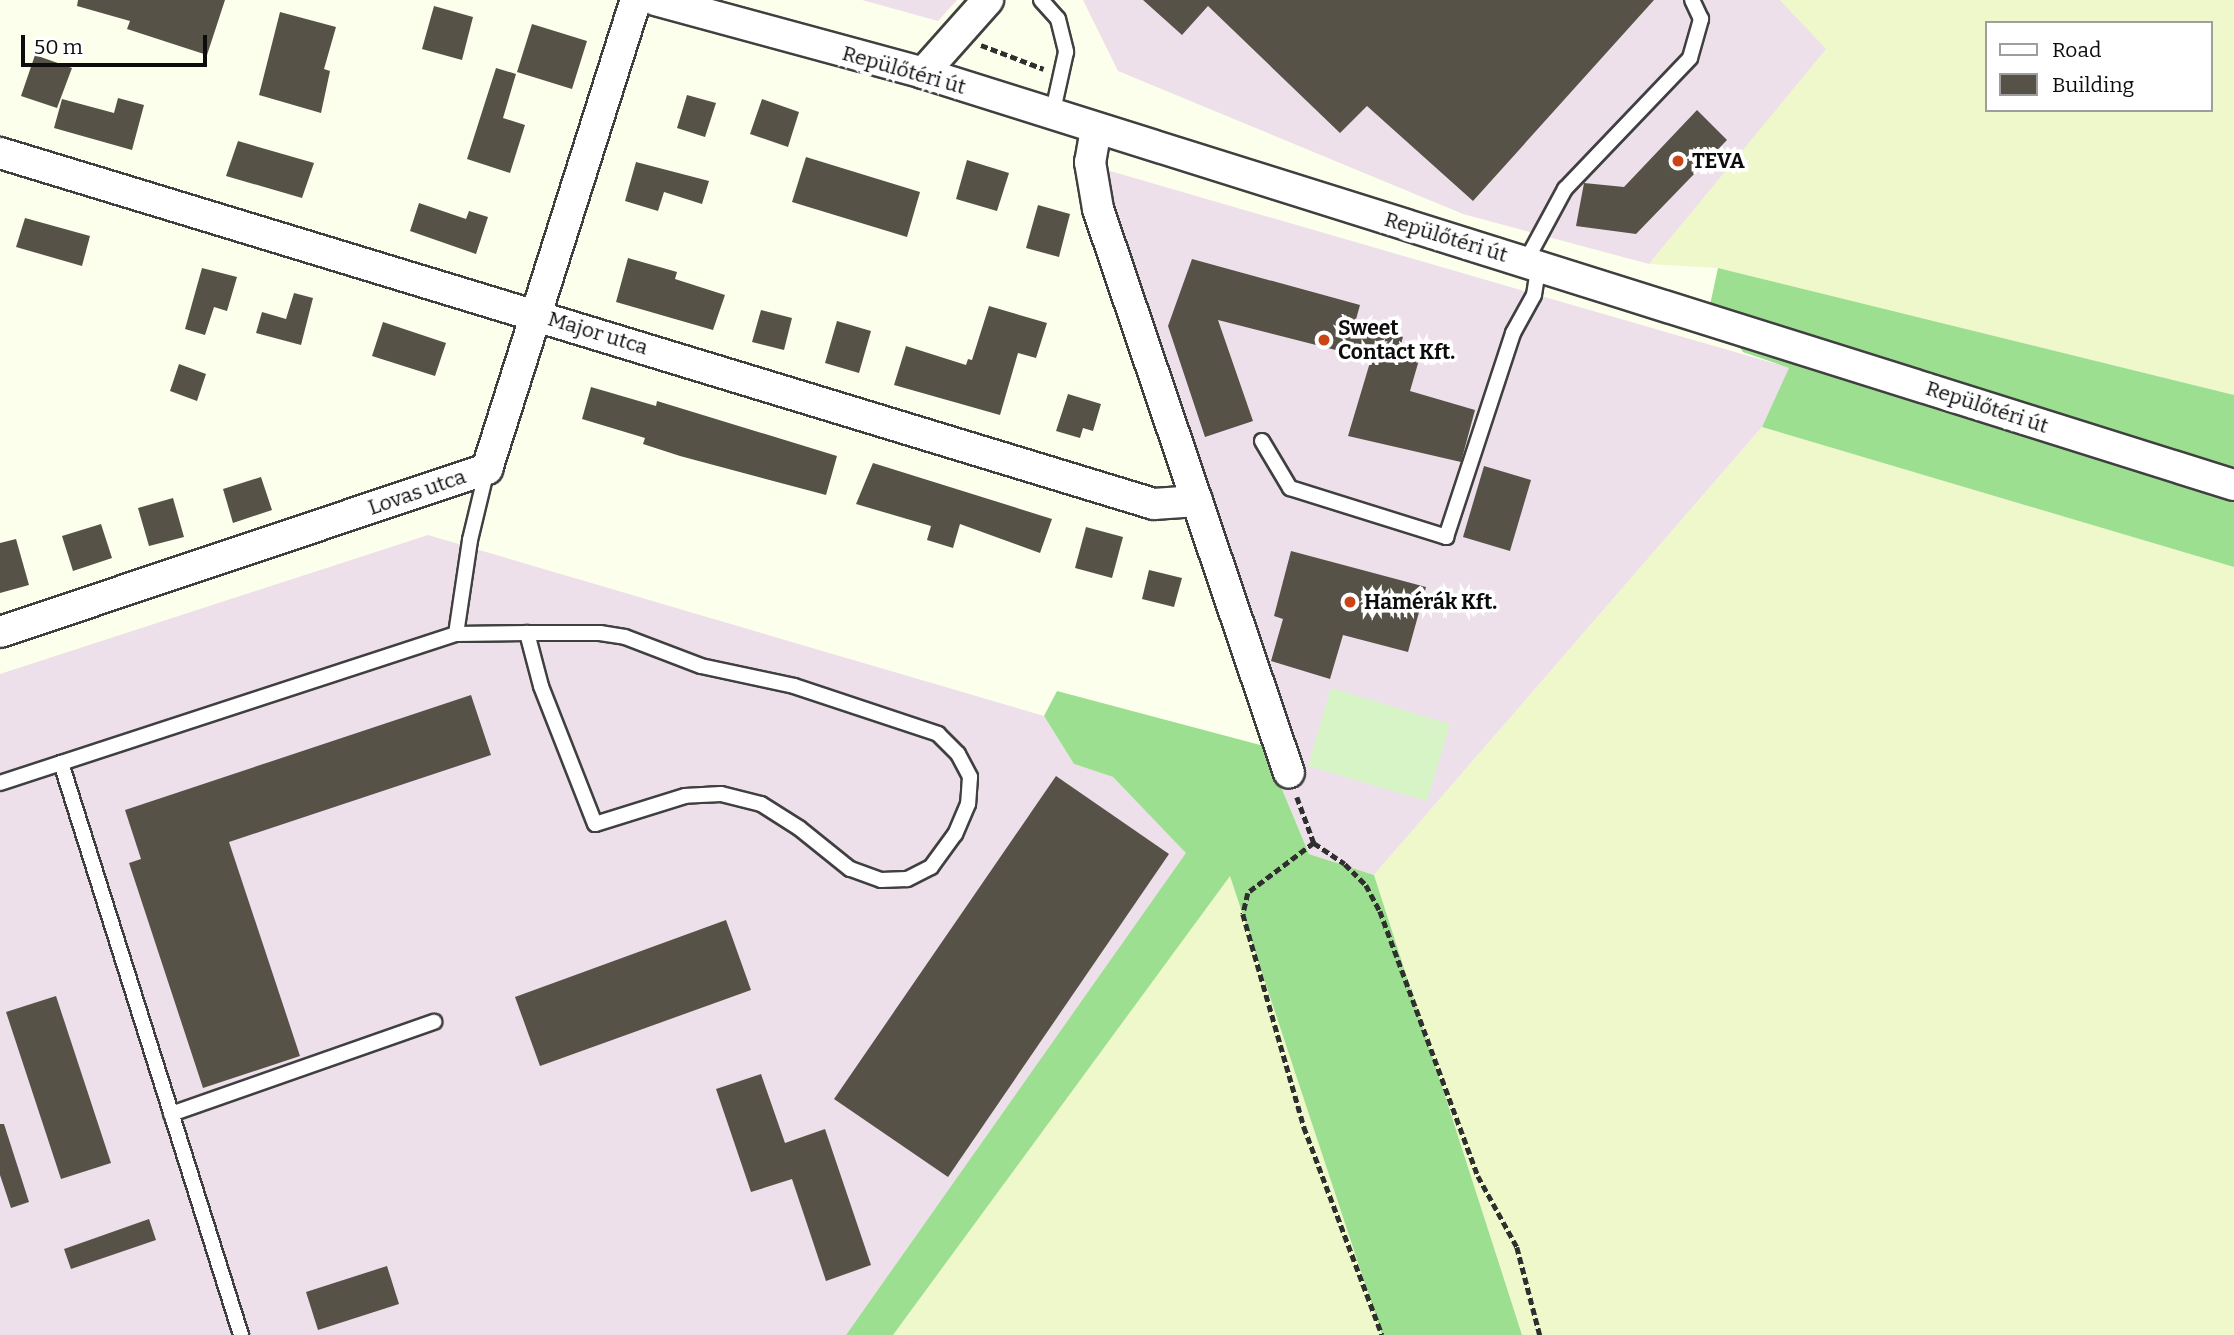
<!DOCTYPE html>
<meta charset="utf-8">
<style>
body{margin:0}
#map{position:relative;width:2234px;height:1335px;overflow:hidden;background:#fdffed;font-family:Bitter,serif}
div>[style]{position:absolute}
.industrial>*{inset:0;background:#ede0ea}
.farmland>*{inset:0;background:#eef8ca}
.forest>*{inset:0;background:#9ddf90}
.pitch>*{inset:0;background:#d6f4c5}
.building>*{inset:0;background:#575248}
.path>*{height:4.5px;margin-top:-2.25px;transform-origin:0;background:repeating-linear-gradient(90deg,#2f2f2f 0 7px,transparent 0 10.5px)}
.roads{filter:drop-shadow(2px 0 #404040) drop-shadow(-2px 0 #404040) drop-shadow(0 2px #404040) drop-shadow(0 -2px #404040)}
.lane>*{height:14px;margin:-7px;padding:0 7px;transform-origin:7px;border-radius:7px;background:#fff}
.street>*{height:30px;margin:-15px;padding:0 15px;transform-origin:15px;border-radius:15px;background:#fff}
.dots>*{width:19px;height:19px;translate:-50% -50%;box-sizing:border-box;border:4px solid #fff;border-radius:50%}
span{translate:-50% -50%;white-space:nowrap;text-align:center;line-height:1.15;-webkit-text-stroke:7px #fff;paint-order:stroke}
.street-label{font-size:21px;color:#0d0d0d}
.poi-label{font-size:21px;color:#0d0d0d;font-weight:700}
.left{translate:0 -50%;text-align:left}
.legend{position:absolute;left:1985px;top:21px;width:228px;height:91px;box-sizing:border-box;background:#fff;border:2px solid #9e9e9e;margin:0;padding:9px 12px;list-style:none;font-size:21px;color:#0d0d0d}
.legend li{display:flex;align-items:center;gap:14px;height:35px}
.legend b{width:35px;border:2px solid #9e9e9e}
.scale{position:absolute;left:21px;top:35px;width:186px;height:32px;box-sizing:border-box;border:4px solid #0d0d0d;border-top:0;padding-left:9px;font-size:21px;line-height:24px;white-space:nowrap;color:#0d0d0d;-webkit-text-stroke:5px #fff;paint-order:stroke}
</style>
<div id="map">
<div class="industrial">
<i style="clip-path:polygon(862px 0,957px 0,938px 21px)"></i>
<i style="clip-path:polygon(1083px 0,1780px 0,1827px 49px,1649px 264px,1463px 214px,1118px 71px)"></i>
<i style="clip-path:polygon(1093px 166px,1790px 368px,1762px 427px,1374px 875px,1309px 854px,1264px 746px)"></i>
<i style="clip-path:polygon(428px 535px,1044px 716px,1074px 764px,1113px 777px,1187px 853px,846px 1335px,0 1335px,0 674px)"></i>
</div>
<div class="farmland">
<i style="clip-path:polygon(evenodd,1780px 0,2234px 0,2234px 395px,1718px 268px,1649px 264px,1826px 49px,1780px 0,1987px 23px,2211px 23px,2211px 110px,1987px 110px,1987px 23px)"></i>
<i style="clip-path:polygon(1762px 427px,2234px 567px,2234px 1335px,1522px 1335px,1374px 875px)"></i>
<i style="clip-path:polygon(1230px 875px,1382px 1335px,893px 1335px)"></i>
</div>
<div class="forest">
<i style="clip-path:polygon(1718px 268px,2234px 395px,2234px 567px,1762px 427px,1789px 368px,1743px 352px,1710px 305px)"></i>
<i style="clip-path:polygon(1057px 691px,1264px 746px,1309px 854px,1374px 875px,1522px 1335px,1382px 1335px,1230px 876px,893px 1335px,846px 1335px,1186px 853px,1113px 777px,1074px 764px,1044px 716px)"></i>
</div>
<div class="pitch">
<i style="clip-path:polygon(1331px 688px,1450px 724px,1427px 801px,1308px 766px)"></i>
</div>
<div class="building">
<i style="clip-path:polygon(78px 0,225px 0,207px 55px,127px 29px,130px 21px,77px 6px)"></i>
<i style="clip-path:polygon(1143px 0,1654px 0,1473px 201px,1367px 106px,1340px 133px,1208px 6px,1182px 35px)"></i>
<i style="clip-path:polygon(434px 6px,473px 17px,462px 60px,422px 49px)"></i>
<i style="clip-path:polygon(280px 12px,336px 27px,324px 69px,330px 71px,321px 113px,259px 95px)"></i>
<i style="clip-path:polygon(532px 24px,587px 41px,572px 89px,517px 72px)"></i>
<i style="clip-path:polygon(35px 55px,72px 68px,57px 108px,21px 96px)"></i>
<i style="clip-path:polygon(496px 68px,516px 74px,503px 118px,525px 125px,510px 173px,467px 159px)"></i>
<i style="clip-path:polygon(687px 95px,716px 103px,705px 137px,677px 128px)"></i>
<i style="clip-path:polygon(118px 98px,144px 105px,132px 150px,54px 128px,62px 99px,114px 113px)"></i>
<i style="clip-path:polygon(762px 99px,799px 112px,788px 147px,750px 134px)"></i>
<i style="clip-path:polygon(1697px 110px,1727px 140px,1636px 234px,1576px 226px,1584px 183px,1624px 187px)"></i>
<i style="clip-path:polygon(238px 141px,314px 163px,302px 198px,226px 176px)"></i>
<i style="clip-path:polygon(806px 157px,920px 192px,907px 237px,792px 202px)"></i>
<i style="clip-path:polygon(967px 160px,1009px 173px,997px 211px,956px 199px)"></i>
<i style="clip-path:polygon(636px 162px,709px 181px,702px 204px,664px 192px,658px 211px,625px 201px)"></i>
<i style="clip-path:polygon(419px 203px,466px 219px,469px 211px,488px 217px,476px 254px,410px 231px)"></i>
<i style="clip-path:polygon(1038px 205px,1070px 214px,1059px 257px,1026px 248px)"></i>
<i style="clip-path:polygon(25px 218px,90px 236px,82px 266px,16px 247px)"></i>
<i style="clip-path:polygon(628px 258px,677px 272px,675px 279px,725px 295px,713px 330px,616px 302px)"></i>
<i style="clip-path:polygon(1192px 259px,1360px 305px,1355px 323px,1403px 337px,1398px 354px,1419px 360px,1410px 391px,1475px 410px,1461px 462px,1348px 436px,1371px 359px,1218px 320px,1253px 421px,1205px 437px,1168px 326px)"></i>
<i style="clip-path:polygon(202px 268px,237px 277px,227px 311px,214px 307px,205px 335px,185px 329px)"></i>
<i style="clip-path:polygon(294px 293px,313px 298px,301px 345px,256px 333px,262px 312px,286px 319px)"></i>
<i style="clip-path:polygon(989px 306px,1047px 323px,1036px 358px,1018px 353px,1000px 415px,894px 385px,906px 346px,966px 365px,968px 359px,972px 360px)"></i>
<i style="clip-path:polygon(761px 310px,792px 318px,784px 350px,752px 342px)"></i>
<i style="clip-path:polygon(837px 321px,871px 331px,859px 373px,825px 363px)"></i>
<i style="clip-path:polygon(383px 322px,446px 343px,435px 376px,372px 356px)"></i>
<i style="clip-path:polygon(179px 364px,206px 374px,197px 401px,170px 391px)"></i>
<i style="clip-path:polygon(591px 387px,656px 406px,657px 401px,837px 456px,826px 495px,680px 456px,643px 444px,645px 438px,582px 419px)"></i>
<i style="clip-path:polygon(1068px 394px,1101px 404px,1093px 431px,1083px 428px,1080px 438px,1056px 431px)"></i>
<i style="clip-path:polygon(873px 463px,1052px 519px,1040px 553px,960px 524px,953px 548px,927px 540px,931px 526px,856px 504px)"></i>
<i style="clip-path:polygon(1484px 466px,1531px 480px,1510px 551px,1463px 537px)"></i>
<i style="clip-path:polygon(261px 477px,272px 510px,233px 523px,223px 489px)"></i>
<i style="clip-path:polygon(173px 498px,184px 537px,149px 546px,138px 508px)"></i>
<i style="clip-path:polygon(101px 524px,112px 558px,73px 571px,62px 536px)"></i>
<i style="clip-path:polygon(1086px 527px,1123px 537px,1112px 578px,1075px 568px)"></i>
<i style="clip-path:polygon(16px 539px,29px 585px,0 593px,0 543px)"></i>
<i style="clip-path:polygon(1291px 551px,1426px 587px,1408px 652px,1343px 635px,1330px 679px,1271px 661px,1283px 619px,1274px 616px)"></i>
<i style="clip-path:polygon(1149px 570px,1182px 578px,1174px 607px,1142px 599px)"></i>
<i style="clip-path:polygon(471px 695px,491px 755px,229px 842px,300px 1056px,203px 1088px,129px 863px,141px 859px,125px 810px)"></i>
<i style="clip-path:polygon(1056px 776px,1169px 854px,948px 1177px,834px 1099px)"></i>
<i style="clip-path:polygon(726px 920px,751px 990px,540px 1066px,515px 997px)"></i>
<i style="clip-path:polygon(56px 996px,111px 1163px,61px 1179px,6px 1012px)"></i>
<i style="clip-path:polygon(761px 1074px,785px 1143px,825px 1129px,871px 1265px,826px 1281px,792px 1179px,751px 1192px,716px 1089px)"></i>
<i style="clip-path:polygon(0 1124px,4px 1124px,29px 1202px,11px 1208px,0 1175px)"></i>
<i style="clip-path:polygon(149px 1219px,156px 1240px,71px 1269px,64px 1249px)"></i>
<i style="clip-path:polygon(387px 1266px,399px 1304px,318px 1330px,306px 1292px)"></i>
</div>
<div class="path">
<i style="left:981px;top:45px;width:67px;rotate:20.9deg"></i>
<i style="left:1297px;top:797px;width:49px;rotate:69.7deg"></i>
<i style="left:1314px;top:843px;width:37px;rotate:34deg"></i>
<i style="left:1345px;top:864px;width:30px;rotate:45deg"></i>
<i style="left:1366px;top:885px;width:30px;rotate:62deg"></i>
<i style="left:1380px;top:911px;width:283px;rotate:69.7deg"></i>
<i style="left:1478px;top:1176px;width:81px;rotate:61.2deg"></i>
<i style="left:1517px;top:1247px;width:91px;rotate:75.4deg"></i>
<i style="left:1314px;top:843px;width:83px;rotate:142.9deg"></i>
<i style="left:1248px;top:893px;width:22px;rotate:103deg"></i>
<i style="left:1243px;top:914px;width:222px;rotate:74deg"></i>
<i style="left:1304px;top:1127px;width:222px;rotate:69.4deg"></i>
</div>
<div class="roads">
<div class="lane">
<i style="left:1041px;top:0;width:25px;rotate:48deg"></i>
<i style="left:1058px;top:19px;width:34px;rotate:76deg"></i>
<i style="left:1066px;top:52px;width:65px;rotate:102.5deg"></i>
<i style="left:1526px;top:261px;width:82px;rotate:-61.6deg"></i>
<i style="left:1565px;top:189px;width:181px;rotate:-46.3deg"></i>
<i style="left:1690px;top:58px;width:41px;rotate:-74.2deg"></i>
<i style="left:1701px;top:19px;width:21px;rotate:-115deg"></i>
<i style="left:1262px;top:441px;width:55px;rotate:59.2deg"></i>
<i style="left:1290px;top:488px;width:164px;rotate:17.4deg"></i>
<i style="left:1446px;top:537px;width:215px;rotate:-71.8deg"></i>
<i style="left:1513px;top:333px;width:43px;rotate:-61.1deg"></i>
<i style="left:1534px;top:295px;width:30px;rotate:-81deg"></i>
<i style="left:456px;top:634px;width:71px;rotate:-0.8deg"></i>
<i style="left:527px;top:633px;width:73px"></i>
<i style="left:600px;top:633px;width:25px;rotate:9deg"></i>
<i style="left:625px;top:637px;width:81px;rotate:20.9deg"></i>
<i style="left:701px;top:666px;width:95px;rotate:12.1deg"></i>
<i style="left:794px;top:686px;width:152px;rotate:18.4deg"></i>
<i style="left:938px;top:734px;width:28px;rotate:45deg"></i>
<i style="left:958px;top:754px;width:26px;rotate:62deg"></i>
<i style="left:970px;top:777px;width:27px;rotate:94deg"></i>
<i style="left:968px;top:804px;width:33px;rotate:113deg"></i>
<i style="left:955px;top:834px;width:41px;rotate:126deg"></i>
<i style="left:931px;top:867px;width:27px;rotate:153deg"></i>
<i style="left:907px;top:879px;width:26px;rotate:178deg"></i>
<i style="left:881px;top:880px;width:33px;rotate:-160deg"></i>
<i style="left:850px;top:869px;width:65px;rotate:-141.2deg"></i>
<i style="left:799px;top:828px;width:45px;rotate:-147.7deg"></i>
<i style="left:761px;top:804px;width:41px;rotate:-166deg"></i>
<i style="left:721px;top:794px;width:36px;rotate:177deg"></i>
<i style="left:685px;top:796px;width:94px;rotate:162.7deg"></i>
<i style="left:595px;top:824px;width:148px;rotate:-111.4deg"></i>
<i style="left:541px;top:686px;width:55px;rotate:-104.8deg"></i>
<i style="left:61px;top:763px;width:600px;rotate:72.53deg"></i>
<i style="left:0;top:783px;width:480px;rotate:-18.1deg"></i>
<i style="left:456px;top:634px;width:95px;rotate:-81.5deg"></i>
<i style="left:470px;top:540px;width:73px;rotate:-76.5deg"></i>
<i style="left:171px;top:1114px;width:279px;rotate:-19.3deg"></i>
</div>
<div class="street">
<i style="left:655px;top:0;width:278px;rotate:15.2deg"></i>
<i style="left:923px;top:73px;width:1374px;rotate:17.45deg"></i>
<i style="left:923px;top:73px;width:98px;rotate:-48.3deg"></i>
<i style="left:1096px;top:129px;width:34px;rotate:100deg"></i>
<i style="left:1090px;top:162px;width:48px;rotate:80.3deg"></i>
<i style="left:1098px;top:209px;width:595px;rotate:71.29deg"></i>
<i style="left:0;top:153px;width:1206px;rotate:16.92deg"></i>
<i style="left:1154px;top:504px;width:43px;rotate:-4deg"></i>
<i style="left:0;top:632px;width:514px;rotate:-18.51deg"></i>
<i style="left:487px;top:469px;width:492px;rotate:-72.4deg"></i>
</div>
</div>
<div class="dots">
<i style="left:1678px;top:161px;background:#ca4418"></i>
<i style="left:1324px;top:340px;background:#ca4418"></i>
<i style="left:1350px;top:602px;background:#ca4418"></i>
</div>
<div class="street-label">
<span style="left:904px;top:70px;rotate:16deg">Repülőtéri út</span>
<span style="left:1446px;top:237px;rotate:17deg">Repülőtéri út</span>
<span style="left:598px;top:333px;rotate:17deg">Major utca</span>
<span style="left:1987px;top:407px;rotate:18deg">Repülőtéri út</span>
<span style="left:417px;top:492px;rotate:-19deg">Lovas utca</span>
</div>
<div class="poi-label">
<span class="left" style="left:1692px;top:161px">TEVA</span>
<span class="left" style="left:1338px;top:340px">Sweet<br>Contact Kft.</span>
<span class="left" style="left:1364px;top:602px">Hamérák Kft.</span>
</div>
<ul class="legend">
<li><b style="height:9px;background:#fff"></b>Road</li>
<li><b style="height:19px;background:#575248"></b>Building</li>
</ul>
<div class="scale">50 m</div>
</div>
